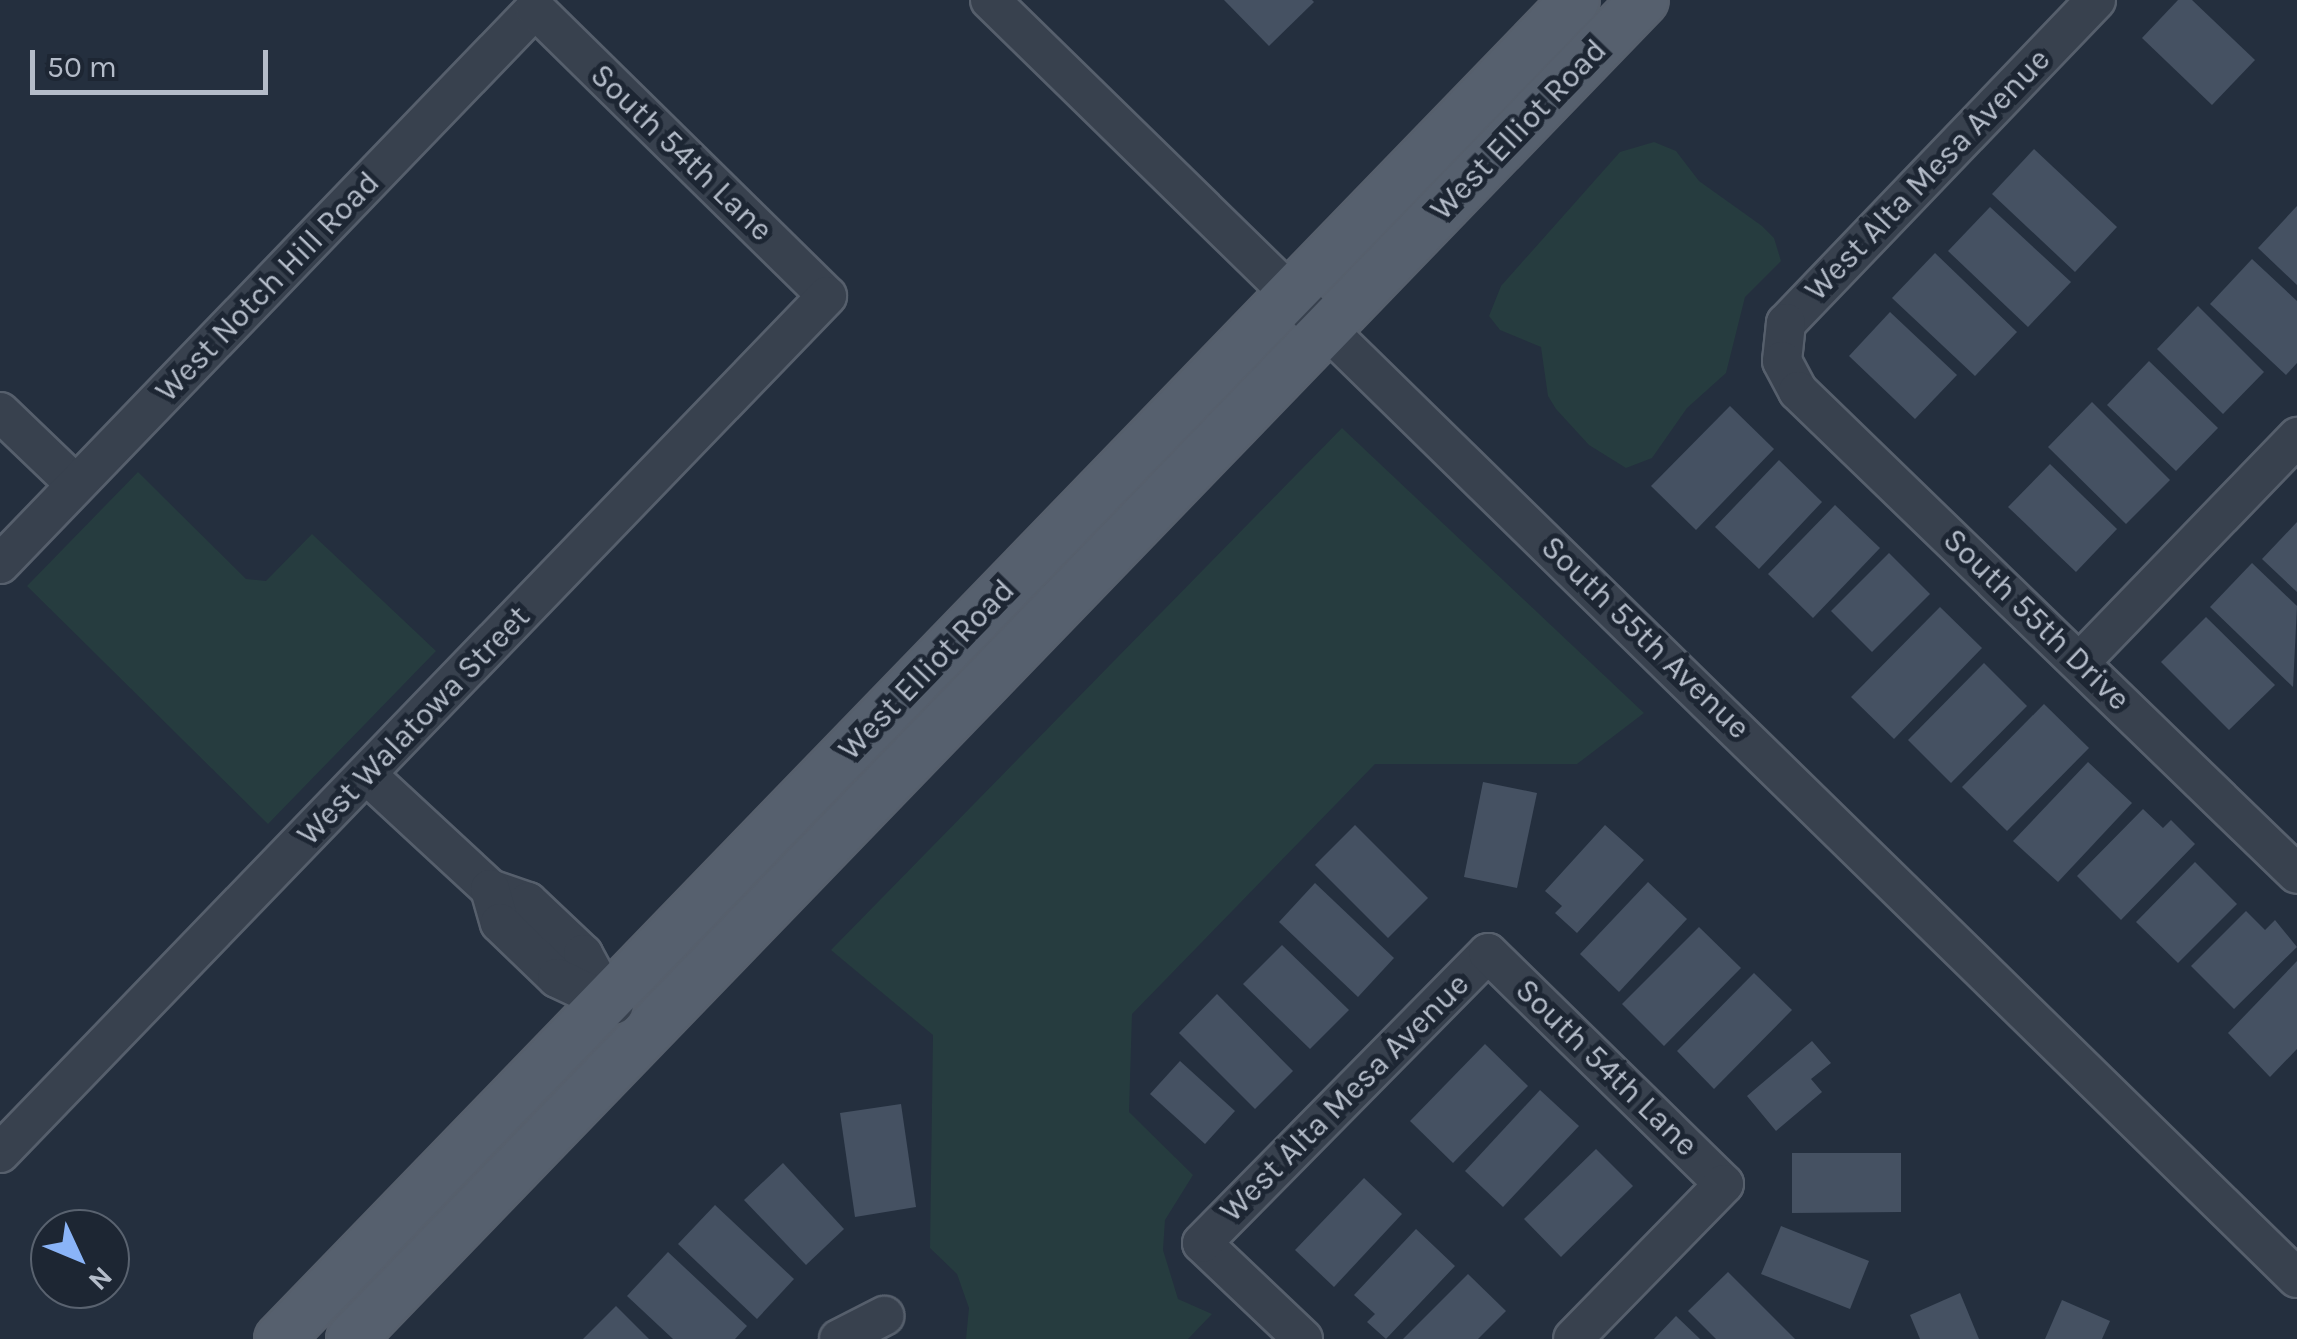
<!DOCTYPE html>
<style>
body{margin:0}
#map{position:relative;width:2297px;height:1339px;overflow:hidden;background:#242f3e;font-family:Karla,sans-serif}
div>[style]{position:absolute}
.green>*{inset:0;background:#263c3f}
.building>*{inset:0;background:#455162}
.roads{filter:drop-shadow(2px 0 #565f6c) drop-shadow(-2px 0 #565f6c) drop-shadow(0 2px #565f6c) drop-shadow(0 -2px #565f6c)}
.minor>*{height:38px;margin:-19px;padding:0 19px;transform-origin:19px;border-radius:19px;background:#38414e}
.major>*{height:48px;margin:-24px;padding:0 24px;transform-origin:24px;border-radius:24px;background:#56606e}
span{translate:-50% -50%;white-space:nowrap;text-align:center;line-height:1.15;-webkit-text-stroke:10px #1d2633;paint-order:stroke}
.street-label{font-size:32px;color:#b4bcc9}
.north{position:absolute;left:30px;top:1209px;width:100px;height:100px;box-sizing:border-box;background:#1d2633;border:2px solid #59626f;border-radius:50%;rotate:134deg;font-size:28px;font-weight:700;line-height:40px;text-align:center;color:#b4bcc9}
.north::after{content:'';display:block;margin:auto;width:35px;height:45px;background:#8ab4f8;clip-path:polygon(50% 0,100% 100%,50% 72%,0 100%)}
.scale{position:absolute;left:30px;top:50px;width:238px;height:45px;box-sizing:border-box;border:5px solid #b4bcc9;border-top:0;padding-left:12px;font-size:30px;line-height:35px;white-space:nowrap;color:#b4bcc9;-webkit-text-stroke:8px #1d2633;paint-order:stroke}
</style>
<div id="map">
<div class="green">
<i style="clip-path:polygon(1654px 142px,1676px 151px,1699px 181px,1762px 226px,1774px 238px,1781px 261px,1745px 297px,1726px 373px,1687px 408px,1652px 458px,1626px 468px,1589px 445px,1556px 409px,1548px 396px,1541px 347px,1500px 330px,1489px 316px,1501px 286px,1620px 152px)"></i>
<i style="clip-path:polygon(1342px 428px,1644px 713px,1577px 764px,1375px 764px,1132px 1014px,1129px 1112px,1193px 1175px,1165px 1220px,1163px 1250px,1178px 1299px,1212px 1314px,1188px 1339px,966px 1339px,969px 1308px,957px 1274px,930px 1248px,933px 1035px,831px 950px)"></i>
<i style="clip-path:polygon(138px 472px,246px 579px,266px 581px,312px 534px,436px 651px,268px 824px,27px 586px)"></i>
</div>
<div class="building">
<i style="clip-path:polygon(1224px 0,1312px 0,1314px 2px,1269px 46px)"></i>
<i style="clip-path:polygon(2178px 0,2192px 0,2255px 60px,2212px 105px,2142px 38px)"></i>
<i style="clip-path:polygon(2034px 149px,2117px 227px,2075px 272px,1992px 194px)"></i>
<i style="clip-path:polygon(2297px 206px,2297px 285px,2258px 248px)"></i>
<i style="clip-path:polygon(1990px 207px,2071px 282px,2028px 327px,1948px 251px)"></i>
<i style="clip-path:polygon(1935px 253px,2017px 332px,1975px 376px,1892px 298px)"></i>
<i style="clip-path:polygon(2252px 259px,2297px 301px,2297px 363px,2286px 375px,2210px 304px)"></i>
<i style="clip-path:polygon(2198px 306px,2264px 372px,2223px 414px,2157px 349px)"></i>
<i style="clip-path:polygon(1890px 312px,1957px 375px,1915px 419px,1849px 356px)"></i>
<i style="clip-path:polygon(2149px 361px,2218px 428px,2176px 471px,2107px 405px)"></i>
<i style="clip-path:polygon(2092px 402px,2170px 480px,2126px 524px,2048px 447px)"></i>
<i style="clip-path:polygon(1730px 406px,1774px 449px,1696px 530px,1651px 486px)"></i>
<i style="clip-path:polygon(1779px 460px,1822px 502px,1759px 569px,1715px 527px)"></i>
<i style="clip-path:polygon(2050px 464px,2117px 529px,2076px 572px,2008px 507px)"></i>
<i style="clip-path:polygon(1835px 505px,1880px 548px,1813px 618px,1768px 574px)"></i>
<i style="clip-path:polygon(2297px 522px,2297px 592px,2262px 559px)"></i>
<i style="clip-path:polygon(1889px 553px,1930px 594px,1872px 652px,1831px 611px)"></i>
<i style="clip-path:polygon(2252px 563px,2297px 606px,2293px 687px,2210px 607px)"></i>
<i style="clip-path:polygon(1940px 607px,1982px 648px,1894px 739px,1851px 697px)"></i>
<i style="clip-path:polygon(2206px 617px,2275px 685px,2229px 730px,2161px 662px)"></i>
<i style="clip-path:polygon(1984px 663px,2027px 706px,1951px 783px,1908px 740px)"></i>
<i style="clip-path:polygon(2044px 704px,2089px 748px,2007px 831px,1962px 787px)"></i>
<i style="clip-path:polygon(2088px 762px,2132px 803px,2058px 882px,2013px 841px)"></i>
<i style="clip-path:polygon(1483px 782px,1537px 793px,1517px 888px,1464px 877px)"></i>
<i style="clip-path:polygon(2143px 809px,2163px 828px,2171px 820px,2195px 844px,2121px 920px,2077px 876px)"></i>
<i style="clip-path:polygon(1355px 825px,1428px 898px,1388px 938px,1315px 865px)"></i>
<i style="clip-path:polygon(1605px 825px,1644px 860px,1577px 933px,1555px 913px,1562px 906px,1545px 891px)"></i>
<i style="clip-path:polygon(2195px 862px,2237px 904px,2178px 963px,2136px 922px)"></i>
<i style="clip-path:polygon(1648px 882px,1687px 919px,1619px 992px,1580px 954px)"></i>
<i style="clip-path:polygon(1315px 883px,1394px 958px,1358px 997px,1279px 922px)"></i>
<i style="clip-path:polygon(2246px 911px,2265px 930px,2275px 920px,2297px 947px,2234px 1009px,2191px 966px)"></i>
<i style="clip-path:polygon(1699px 927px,1741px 968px,1664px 1046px,1622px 1004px)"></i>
<i style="clip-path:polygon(1282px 945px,1349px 1010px,1310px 1049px,1243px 984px)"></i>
<i style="clip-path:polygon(2297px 961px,2297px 1049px,2270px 1077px,2228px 1033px)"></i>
<i style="clip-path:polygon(1754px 973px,1792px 1010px,1714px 1089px,1677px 1051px)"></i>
<i style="clip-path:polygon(1217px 994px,1293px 1071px,1255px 1109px,1179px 1033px)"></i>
<i style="clip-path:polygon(1812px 1041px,1831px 1063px,1811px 1079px,1822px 1092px,1776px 1131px,1747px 1096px)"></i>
<i style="clip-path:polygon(1485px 1044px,1528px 1086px,1453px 1163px,1410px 1121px)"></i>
<i style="clip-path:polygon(1180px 1061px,1235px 1111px,1205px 1144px,1150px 1094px)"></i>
<i style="clip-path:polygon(1540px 1090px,1579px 1126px,1503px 1207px,1465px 1171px)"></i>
<i style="clip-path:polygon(901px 1104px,916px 1207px,855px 1217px,840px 1113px)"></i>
<i style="clip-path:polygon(1596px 1149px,1633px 1186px,1561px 1257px,1524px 1219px)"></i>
<i style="clip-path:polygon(1792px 1153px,1901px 1153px,1901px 1212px,1792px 1213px)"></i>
<i style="clip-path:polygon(783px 1163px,844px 1229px,806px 1265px,744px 1200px)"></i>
<i style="clip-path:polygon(1364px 1178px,1402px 1214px,1334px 1287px,1295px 1250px)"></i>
<i style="clip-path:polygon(715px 1205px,794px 1279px,757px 1319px,678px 1244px)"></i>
<i style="clip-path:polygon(1781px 1226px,1869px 1261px,1850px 1309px,1761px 1274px)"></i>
<i style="clip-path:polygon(1416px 1229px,1455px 1266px,1386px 1339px,1367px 1322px,1375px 1314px,1354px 1295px)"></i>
<i style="clip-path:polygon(668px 1252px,747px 1326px,735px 1339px,673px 1339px,627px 1296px)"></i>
<i style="clip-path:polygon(1728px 1272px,1795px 1339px,1716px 1339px,1688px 1311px)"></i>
<i style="clip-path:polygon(1468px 1274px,1506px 1311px,1478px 1339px,1403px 1339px)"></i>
<i style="clip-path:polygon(1960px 1293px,1979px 1339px,1920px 1339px,1910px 1315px)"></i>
<i style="clip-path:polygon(2062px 1300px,2110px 1321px,2102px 1339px,2045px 1339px)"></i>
<i style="clip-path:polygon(616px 1306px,649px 1339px,583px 1339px)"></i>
<i style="clip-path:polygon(1676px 1316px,1700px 1339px,1654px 1339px)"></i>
</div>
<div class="roads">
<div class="minor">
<i style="left:990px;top:0;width:1828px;rotate:44.36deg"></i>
<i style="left:2096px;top:0;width:448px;rotate:133.8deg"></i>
<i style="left:1786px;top:323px;width:38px;rotate:96deg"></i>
<i style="left:1782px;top:361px;width:34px;rotate:62deg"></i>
<i style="left:1798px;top:391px;width:694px;rotate:44.07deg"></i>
<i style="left:0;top:412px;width:105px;rotate:43.8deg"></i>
<i style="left:0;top:564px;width:771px;rotate:-46.05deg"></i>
<i style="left:535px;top:9px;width:409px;rotate:44.5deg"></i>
<i style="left:827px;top:296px;width:1191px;rotate:133.98deg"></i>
<i style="left:2080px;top:662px;width:313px;rotate:-46deg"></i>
<i style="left:367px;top:775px;width:168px;rotate:42.8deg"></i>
<i style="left:490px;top:889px;width:40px;rotate:18.9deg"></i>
<i style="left:528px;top:902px;width:76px;rotate:43.4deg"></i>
<i style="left:583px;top:954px;width:52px;rotate:61.5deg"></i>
<i style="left:490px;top:889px;width:35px;rotate:74deg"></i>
<i style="left:500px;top:923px;width:79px;rotate:44deg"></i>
<i style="left:557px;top:978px;width:63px;rotate:25.3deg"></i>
<i style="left:839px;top:1339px;width:51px;rotate:-27.1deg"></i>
<i style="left:1303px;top:1339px;width:139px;rotate:-136.5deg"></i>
<i style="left:1202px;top:1243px;width:407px;rotate:-45.4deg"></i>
<i style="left:1488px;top:953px;width:330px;rotate:44.4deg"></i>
<i style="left:1724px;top:1184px;width:216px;rotate:134.3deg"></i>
</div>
<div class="major">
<i style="left:279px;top:1339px;width:1863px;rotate:-45.93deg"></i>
<i style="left:351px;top:1339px;width:1861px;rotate:-46deg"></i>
</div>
</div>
<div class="street-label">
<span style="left:1519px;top:130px;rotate:-46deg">West Elliot Road</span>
<span style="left:681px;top:153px;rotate:44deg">South 54th Lane</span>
<span style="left:1928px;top:175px;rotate:-46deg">West Alta Mesa Avenue</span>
<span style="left:268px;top:287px;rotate:-46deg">West Notch Hill Road</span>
<span style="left:2036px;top:620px;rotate:44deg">South 55th Drive</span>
<span style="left:1645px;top:638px;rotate:44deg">South 55th Avenue</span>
<span style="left:927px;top:670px;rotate:-46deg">West Elliot Road</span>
<span style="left:414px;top:726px;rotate:-46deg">West Walatowa Street</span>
<span style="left:1606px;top:1068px;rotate:44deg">South 54th Lane</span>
<span style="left:1345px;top:1098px;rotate:-45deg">West Alta Mesa Avenue</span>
</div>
<div class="north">N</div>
<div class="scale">50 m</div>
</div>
